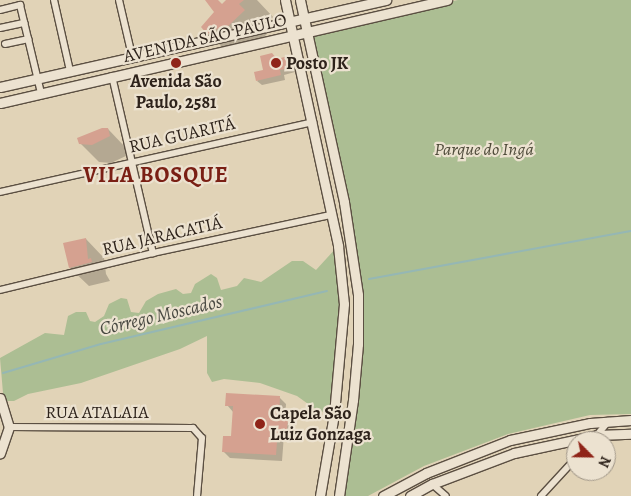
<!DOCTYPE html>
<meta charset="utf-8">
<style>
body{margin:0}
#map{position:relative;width:631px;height:496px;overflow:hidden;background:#e1d3b7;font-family:Alegreya,serif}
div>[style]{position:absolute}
.green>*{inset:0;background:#acbe93}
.shadow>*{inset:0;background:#0003}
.stream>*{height:2px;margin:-1px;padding:0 1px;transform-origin:1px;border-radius:1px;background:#95b7b4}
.building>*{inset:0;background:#d5a190}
.roads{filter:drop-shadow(1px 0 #5b4f42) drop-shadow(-1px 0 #5b4f42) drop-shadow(0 1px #5b4f42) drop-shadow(0 -1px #5b4f42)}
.street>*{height:6px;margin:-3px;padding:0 3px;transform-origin:3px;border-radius:3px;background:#ece2d0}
.secondary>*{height:9px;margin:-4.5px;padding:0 4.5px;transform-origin:4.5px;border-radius:4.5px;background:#ece2d0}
.dots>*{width:14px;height:14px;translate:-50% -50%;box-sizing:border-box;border:2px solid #ece2d0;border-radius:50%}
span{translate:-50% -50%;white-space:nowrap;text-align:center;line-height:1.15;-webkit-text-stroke:4.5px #ece2d0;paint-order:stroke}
.street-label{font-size:18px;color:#2e231b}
.poi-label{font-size:18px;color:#2e231b;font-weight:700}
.left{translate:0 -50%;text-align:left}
.park-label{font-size:18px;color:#4e4a39;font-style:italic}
.water-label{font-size:19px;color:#484841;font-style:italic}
.district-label{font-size:22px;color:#7a1f14;font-weight:700;letter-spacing:1px}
.north{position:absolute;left:566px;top:431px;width:50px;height:50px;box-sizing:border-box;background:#ece2d0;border:1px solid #a09688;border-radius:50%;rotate:113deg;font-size:14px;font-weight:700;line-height:20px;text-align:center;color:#2e231b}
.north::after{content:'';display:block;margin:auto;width:18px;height:22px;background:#8f2418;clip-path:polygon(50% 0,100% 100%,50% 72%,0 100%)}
</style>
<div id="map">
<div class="green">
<i style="clip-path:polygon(458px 0,631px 0,631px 414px,590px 415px,508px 434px,424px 466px,368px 496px,341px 496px,359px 296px,310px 33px)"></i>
<i style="clip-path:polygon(337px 247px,343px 304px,333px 413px,318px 411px,297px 396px,260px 383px,224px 379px,212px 382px,207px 373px,207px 336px,180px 349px,81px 383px,28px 394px,14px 401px,6px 401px,3px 393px,0 358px,45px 333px,64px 335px,68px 316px,76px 312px,86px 312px,90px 321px,95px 322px,104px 316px,109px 304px,121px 298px,127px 299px,131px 312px,139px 313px,146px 301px,158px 294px,176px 289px,183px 294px,191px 293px,195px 284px,211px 274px,217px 278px,221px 290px,237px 286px,244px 278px,261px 282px,292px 261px,303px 261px,316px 270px)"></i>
</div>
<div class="shadow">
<i style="clip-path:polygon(211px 0,222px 5px,228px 0,257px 0,273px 17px,261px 27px,267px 34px,245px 53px,242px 50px,231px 56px,202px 27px,216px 12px)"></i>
<i style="clip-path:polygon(288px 57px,295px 72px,284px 75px,285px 80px,262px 85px,257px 81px,277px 60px)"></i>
<i style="clip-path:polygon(108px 129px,126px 148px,128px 155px,111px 163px,99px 162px,80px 143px)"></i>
<i style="clip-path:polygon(86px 239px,104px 258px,106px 274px,110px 281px,89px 286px,70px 268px)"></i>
<i style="clip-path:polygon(280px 398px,286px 404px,285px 421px,294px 428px,294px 436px,284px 435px,282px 461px,230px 458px,223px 451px,232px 438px,234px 413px,227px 405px)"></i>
</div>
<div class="stream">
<i style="left:369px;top:279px;width:266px;rotate:-10.4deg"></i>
<i style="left:3px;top:373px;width:102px;rotate:-16.5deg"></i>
<i style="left:101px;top:344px;width:232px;rotate:-13.2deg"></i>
</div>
<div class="building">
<i style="clip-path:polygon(205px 0,218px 0,222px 4px,226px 0,244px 0,239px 4px,245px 10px,224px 30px,219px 28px,207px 34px,201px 27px,214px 12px)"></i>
<i style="clip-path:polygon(272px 53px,277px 59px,288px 56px,291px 68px,280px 70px,281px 75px,256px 81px,254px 72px,263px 70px,260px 56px)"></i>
<i style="clip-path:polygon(102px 128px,108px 128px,110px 136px,92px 145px,79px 144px,77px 138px)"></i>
<i style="clip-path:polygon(86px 238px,88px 259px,91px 258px,92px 262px,69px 268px,63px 243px)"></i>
<i style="clip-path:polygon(226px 393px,280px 396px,279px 419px,288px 420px,287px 430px,278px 429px,276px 455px,222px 452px,223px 436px,231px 436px,233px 406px,225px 406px)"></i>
</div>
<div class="roads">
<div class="street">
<i style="left:54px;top:0;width:73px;rotate:77.3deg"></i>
<i style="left:119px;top:0;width:57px;rotate:76.9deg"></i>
<i style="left:0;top:10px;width:21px;rotate:-14deg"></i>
<i style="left:20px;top:5px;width:90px;rotate:76.6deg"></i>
<i style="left:0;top:28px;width:25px;rotate:-12deg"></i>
<i style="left:5px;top:44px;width:24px;rotate:-12deg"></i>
<i style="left:112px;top:76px;width:182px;rotate:77deg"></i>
<i style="left:0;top:192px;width:321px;rotate:-12.6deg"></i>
<i style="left:0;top:290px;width:157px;rotate:-13.6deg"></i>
<i style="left:153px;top:253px;width:182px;rotate:-12.1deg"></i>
<i style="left:9px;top:427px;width:184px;rotate:0.3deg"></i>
<i style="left:193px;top:428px;width:13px;rotate:48deg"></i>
<i style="left:202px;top:438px;width:58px;rotate:94.9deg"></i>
<i style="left:592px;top:441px;width:26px;rotate:-50deg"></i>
<i style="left:432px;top:484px;width:18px;rotate:41deg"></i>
<i style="left:541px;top:496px;width:52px;rotate:-47.4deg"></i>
</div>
<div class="secondary">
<i style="left:285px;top:0;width:252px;rotate:77.8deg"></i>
<i style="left:338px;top:246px;width:58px;rotate:84.1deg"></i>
<i style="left:344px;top:304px;width:110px;rotate:95.2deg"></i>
<i style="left:334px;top:414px;width:83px;rotate:99.7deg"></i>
<i style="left:300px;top:0;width:207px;rotate:77.7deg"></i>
<i style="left:344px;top:202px;width:94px;rotate:81.4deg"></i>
<i style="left:358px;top:295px;width:49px;rotate:90deg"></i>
<i style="left:358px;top:344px;width:56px;rotate:95.1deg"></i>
<i style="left:353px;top:400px;width:97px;rotate:98.3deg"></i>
<i style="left:0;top:87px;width:396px;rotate:-12.7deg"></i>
<i style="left:0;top:103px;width:459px;rotate:-13deg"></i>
<i style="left:0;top:398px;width:30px;rotate:73deg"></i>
<i style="left:9px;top:427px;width:28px;rotate:109deg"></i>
<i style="left:383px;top:496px;width:49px;rotate:-28.1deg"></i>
<i style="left:426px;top:473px;width:90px;rotate:-21.4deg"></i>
<i style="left:510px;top:440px;width:82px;rotate:-12deg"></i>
<i style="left:590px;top:423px;width:41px;rotate:-4.2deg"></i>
<i style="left:410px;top:496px;width:25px;rotate:-29deg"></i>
<i style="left:432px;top:484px;width:88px;rotate:-20.7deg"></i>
<i style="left:514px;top:453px;width:85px;rotate:-12.2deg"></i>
<i style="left:597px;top:435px;width:34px;rotate:-2deg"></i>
</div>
</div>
<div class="dots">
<i style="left:176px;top:63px;background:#8f2418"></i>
<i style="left:276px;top:63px;background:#8f2418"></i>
<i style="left:260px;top:424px;background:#8f2418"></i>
</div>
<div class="street-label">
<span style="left:205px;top:38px;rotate:-13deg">AVENIDA SÃO PAULO</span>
<span style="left:182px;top:135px;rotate:-13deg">RUA GUARITÁ</span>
<span style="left:162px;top:236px;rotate:-13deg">RUA JARACATIÁ</span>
<span style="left:97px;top:412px">RUA ATALAIA</span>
</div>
<div class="poi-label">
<span class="left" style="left:286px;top:63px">Posto JK</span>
<span style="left:176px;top:92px">Avenida São<br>Paulo, 2581</span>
<span class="left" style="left:270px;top:424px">Capela São<br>Luiz Gonzaga</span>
</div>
<div class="park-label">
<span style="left:484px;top:149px">Parque do Ingá</span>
</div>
<div class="water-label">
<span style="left:161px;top:316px;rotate:-13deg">Córrego Moscados</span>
</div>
<div class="district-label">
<span style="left:156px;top:176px">VILA BOSQUE</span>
</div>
<div class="north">N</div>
</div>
